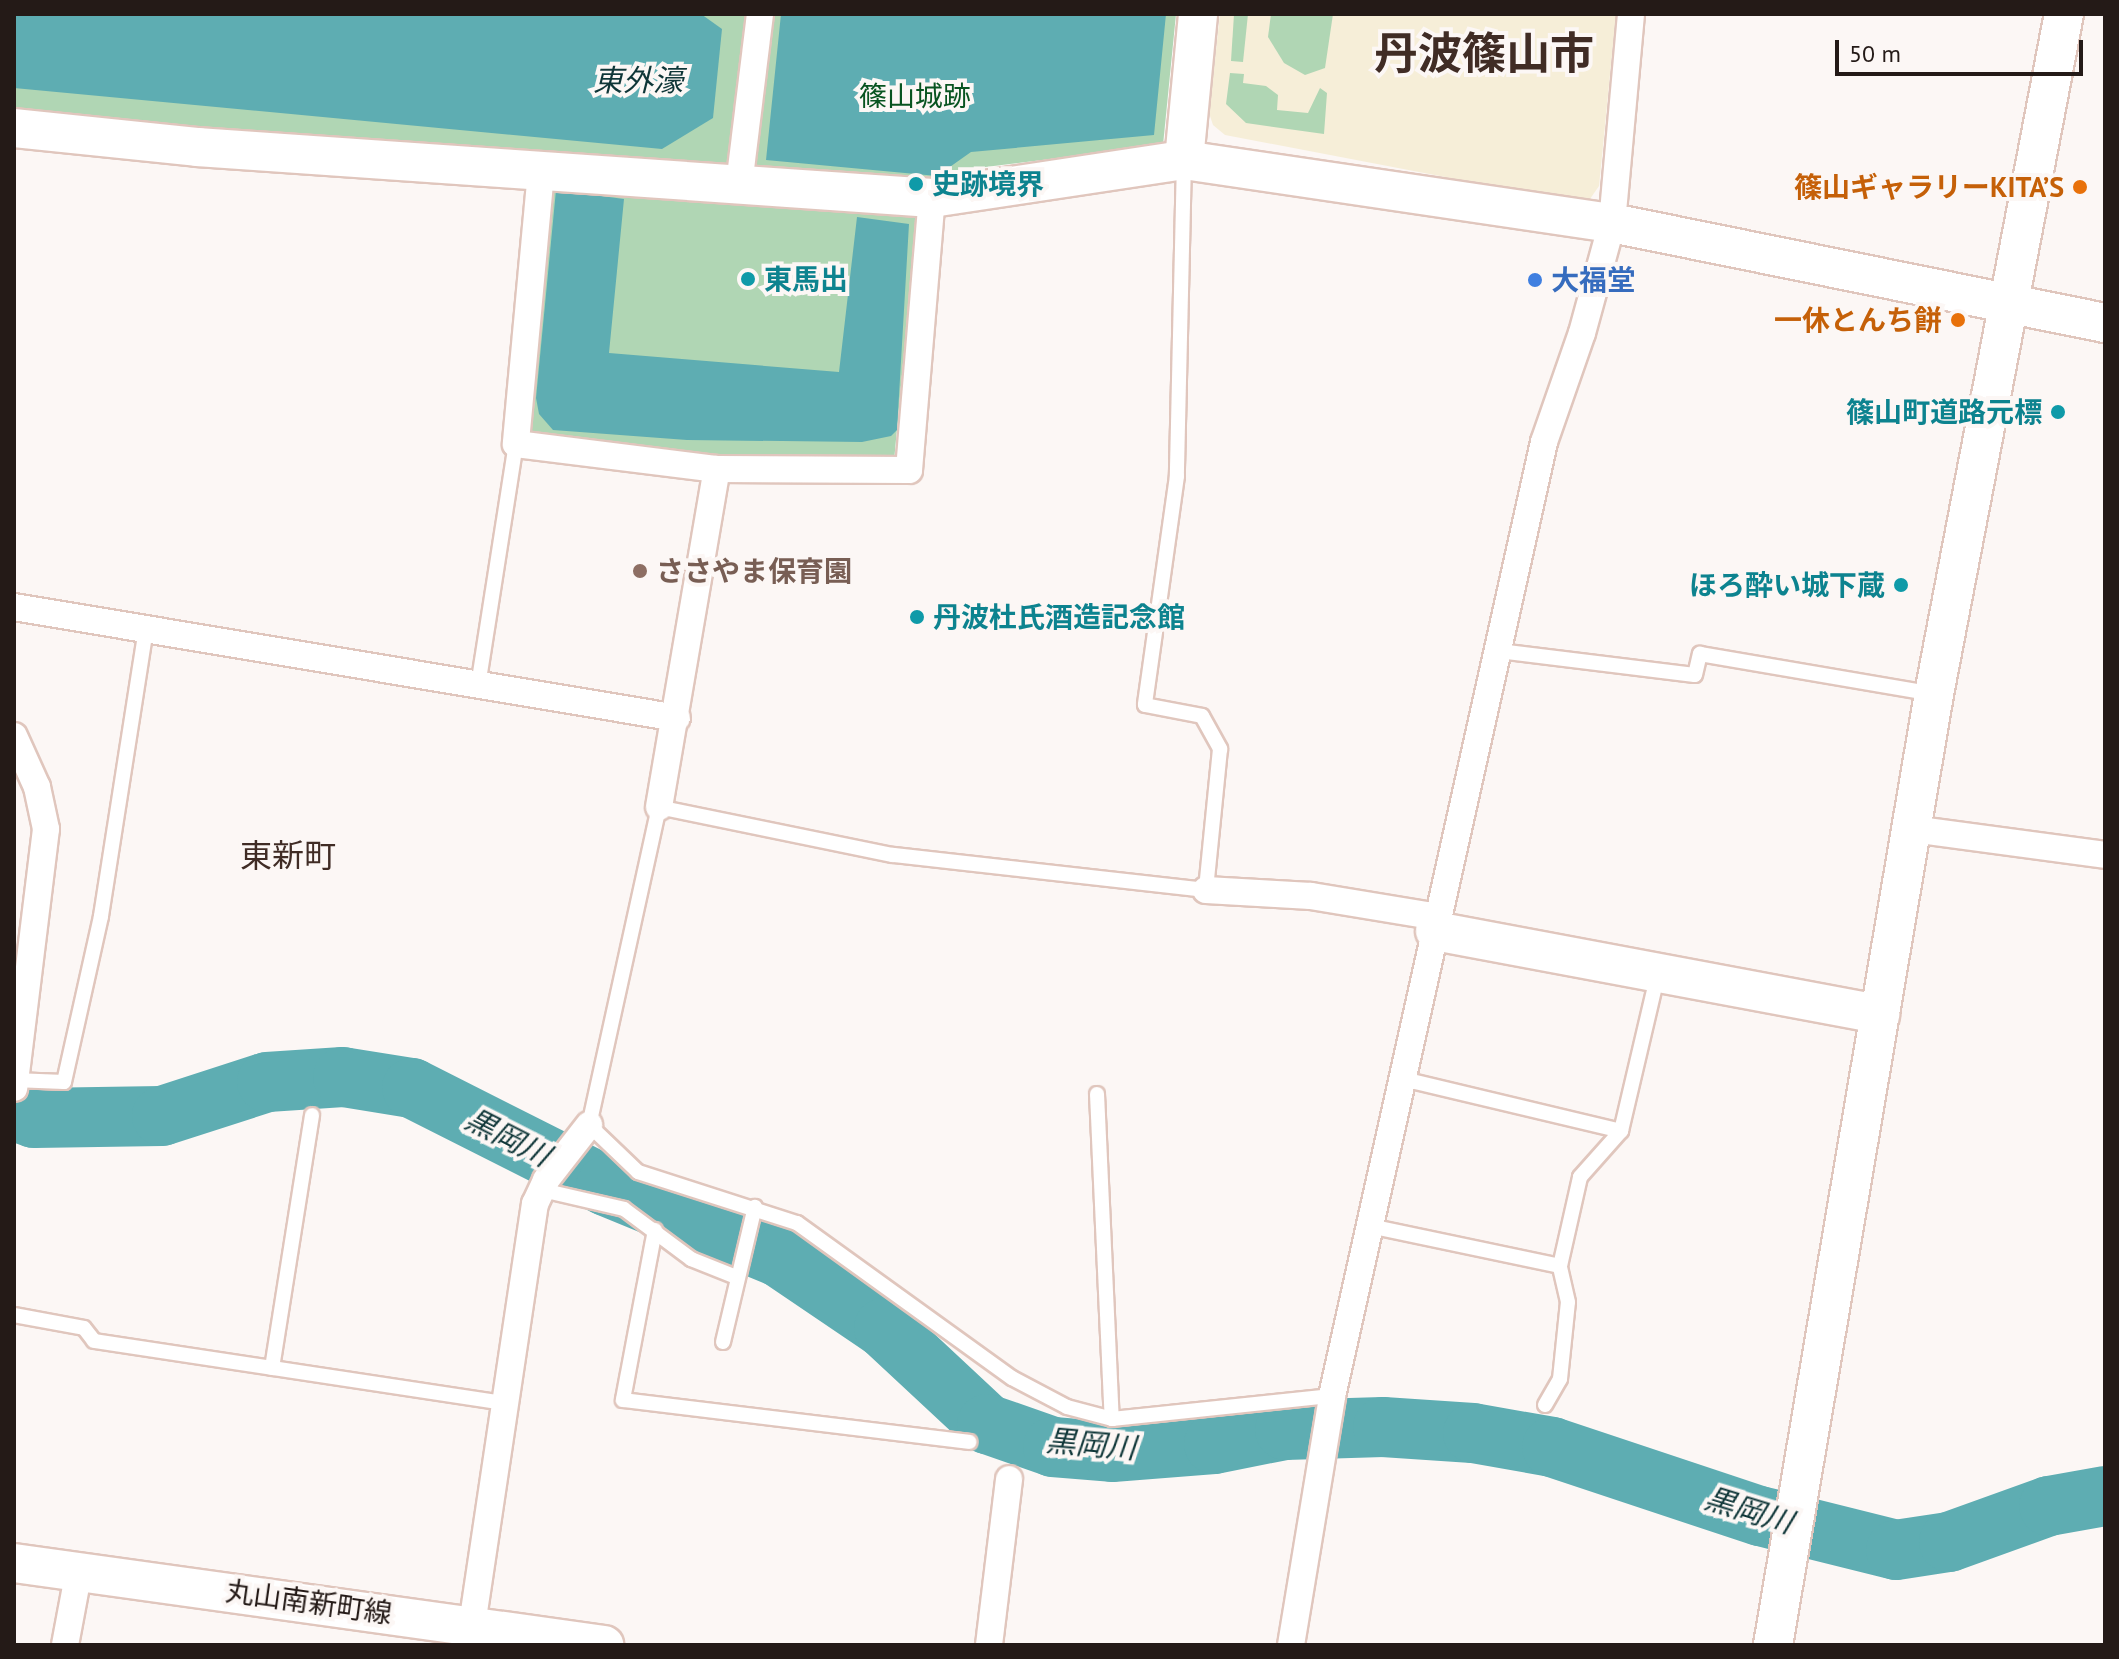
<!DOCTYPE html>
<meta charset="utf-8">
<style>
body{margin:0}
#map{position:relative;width:2119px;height:1659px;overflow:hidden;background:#fcf7f5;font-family:"PT Sans","Noto Sans JP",sans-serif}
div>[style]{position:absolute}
.commercial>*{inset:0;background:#f6eed8}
.green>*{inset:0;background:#b0d6b4}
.water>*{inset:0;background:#5eadb2}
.river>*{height:60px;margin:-30px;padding:0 30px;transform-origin:30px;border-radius:30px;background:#5eadb2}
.roads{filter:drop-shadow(2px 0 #e0c6bd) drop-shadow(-2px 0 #e0c6bd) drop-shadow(0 2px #e0c6bd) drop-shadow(0 -2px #e0c6bd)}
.lane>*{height:14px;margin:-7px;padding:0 7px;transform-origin:7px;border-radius:7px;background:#fff}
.street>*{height:26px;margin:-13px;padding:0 13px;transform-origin:13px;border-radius:13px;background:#fff}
.secondary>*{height:38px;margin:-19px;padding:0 19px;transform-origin:19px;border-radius:19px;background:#fff}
.dots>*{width:22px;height:22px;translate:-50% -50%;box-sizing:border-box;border:4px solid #fcf7f5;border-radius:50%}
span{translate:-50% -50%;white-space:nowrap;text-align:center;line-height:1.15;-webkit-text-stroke:8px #fcf7f5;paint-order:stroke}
.park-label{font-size:28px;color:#085420}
.culture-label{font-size:28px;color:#0d838f;font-weight:700}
.left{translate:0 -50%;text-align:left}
.right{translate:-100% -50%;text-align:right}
.food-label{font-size:28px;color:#c56008;font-weight:700}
.shop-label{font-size:28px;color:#366cbe;font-weight:700}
.education-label{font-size:28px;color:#785e54;font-weight:700}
.street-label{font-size:28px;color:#241a17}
.water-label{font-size:30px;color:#0f3638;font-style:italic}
.quarter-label{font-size:32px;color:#402c25}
.town-label{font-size:44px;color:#402c25;font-weight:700}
.frame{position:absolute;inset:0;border:16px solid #241a17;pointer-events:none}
.scale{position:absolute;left:1835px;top:40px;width:248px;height:36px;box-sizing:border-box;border:4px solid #241a17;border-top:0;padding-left:10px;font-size:24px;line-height:28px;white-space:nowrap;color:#241a17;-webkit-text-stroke:6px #fcf7f5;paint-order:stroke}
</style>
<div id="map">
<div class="commercial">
<i style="clip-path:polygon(1220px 14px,1616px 14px,1599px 186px,1590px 199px,1575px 202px,1225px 135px,1213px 125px,1209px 113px)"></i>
</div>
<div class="green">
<i style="clip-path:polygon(14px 14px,1176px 14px,1163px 145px,953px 171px,940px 180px,920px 179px,893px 472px,517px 445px,549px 165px,14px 116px)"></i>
<i style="clip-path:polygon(1234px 14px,1248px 14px,1243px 62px,1231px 61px)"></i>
<i style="clip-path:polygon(1271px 14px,1333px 14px,1325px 68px,1305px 75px,1284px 63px,1268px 37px)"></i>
<i style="clip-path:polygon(1230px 73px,1244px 74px,1243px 83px,1266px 86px,1278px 95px,1277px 110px,1308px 113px,1320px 88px,1327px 93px,1324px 134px,1246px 123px,1226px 104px)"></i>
</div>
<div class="water">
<i style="clip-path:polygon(14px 14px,701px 14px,722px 29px,713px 118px,662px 149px,14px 88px)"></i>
<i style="clip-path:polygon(781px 14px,1166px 14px,1154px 135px,971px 152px,937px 176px,766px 160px)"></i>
<i style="clip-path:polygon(556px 190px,624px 199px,609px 353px,839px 372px,857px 217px,909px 224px,897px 430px,891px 436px,862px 442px,687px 440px,553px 430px,539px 414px,536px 398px)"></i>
</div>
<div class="river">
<i style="left:14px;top:1111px;width:21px;rotate:19deg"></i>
<i style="left:34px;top:1118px;width:128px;rotate:-0.9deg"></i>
<i style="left:162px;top:1116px;width:110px;rotate:-17.9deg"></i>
<i style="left:267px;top:1082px;width:76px;rotate:-3.8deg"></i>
<i style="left:343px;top:1077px;width:70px;rotate:9.1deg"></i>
<i style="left:412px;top:1088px;width:217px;rotate:26.8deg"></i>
<i style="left:606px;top:1186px;width:187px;rotate:22.3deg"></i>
<i style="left:779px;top:1257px;width:127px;rotate:34.1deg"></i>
<i style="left:884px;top:1328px;width:141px;rotate:43deg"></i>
<i style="left:987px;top:1424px;width:70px;rotate:19.2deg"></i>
<i style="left:1053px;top:1447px;width:59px;rotate:4.8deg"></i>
<i style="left:1112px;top:1452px;width:102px;rotate:-4.5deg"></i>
<i style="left:1214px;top:1444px;width:72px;rotate:-11.2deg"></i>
<i style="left:1285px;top:1430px;width:98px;rotate:-1.8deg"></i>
<i style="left:1383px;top:1427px;width:90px;rotate:3.8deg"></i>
<i style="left:1473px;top:1433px;width:80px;rotate:10deg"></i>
<i style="left:1552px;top:1447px;width:219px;rotate:18.4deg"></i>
<i style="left:1760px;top:1516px;width:140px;rotate:14deg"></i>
<i style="left:1896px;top:1550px;width:54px;rotate:-8.6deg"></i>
<i style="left:1949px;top:1542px;width:106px;rotate:-19.8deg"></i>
<i style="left:2049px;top:1506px;width:57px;rotate:-10.1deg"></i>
</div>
<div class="roads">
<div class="lane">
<i style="left:1184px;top:160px;width:316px;rotate:91.3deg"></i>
<i style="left:1177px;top:476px;width:231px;rotate:98deg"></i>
<i style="left:1145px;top:705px;width:58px;rotate:10.9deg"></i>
<i style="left:1202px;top:716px;width:38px;rotate:61deg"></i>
<i style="left:1220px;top:749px;width:142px;rotate:95.7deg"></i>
<i style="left:1206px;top:890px;width:316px;rotate:-173.6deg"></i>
<i style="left:892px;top:855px;width:238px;rotate:-168.4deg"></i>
<i style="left:659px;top:807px;width:326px;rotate:102.4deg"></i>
<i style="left:589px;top:1125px;width:68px;rotate:43.8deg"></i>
<i style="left:638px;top:1172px;width:167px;rotate:17.8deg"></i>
<i style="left:797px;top:1223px;width:265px;rotate:35.8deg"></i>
<i style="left:1012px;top:1378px;width:62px;rotate:27.8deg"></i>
<i style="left:1067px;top:1407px;width:47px;rotate:14.9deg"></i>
<i style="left:1112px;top:1419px;width:221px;rotate:-6deg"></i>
<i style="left:1499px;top:651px;width:197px;rotate:7deg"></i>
<i style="left:1695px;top:675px;width:22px;rotate:-77deg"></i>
<i style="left:1700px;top:654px;width:236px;rotate:9.7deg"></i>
<i style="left:478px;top:686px;width:245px;rotate:-81.1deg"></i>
<i style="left:1403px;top:1079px;width:224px;rotate:13.4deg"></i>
<i style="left:14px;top:1080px;width:50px;rotate:2.3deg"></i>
<i style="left:64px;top:1082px;width:170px;rotate:-77.4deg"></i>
<i style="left:101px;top:916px;width:291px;rotate:-81.1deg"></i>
<i style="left:1097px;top:1094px;width:325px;rotate:87.4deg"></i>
<i style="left:542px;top:1190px;width:84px;rotate:13deg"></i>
<i style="left:624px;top:1209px;width:84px;rotate:36.7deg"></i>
<i style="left:691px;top:1259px;width:48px;rotate:21.8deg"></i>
<i style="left:1370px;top:1226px;width:194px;rotate:11.9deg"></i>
<i style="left:655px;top:1230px;width:173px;rotate:100.7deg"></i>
<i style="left:623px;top:1400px;width:349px;rotate:6.9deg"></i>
<i style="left:14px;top:1315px;width:71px;rotate:10.5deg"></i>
<i style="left:84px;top:1328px;width:16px;rotate:52deg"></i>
<i style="left:94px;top:1341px;width:415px;rotate:8.6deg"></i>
<i style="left:723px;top:1342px;width:139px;rotate:-76.7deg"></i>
<i style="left:272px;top:1368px;width:256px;rotate:-81deg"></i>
<i style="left:1545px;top:1405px;width:30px;rotate:-60deg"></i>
<i style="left:1560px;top:1379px;width:77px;rotate:-84.1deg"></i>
<i style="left:1568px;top:1302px;width:37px;rotate:-103deg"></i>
<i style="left:1560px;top:1266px;width:91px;rotate:-77.3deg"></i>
<i style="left:1580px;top:1177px;width:62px;rotate:-48.3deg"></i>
<i style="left:1621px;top:1131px;width:162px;rotate:-76.8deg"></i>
</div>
<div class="street">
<i style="left:541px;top:172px;width:273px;rotate:95.3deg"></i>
<i style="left:516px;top:444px;width:203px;rotate:7.1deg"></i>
<i style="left:717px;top:469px;width:192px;rotate:0.3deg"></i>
<i style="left:909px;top:470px;width:273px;rotate:-85.2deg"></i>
<i style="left:739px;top:185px;width:172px;rotate:-83deg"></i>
<i style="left:14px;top:607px;width:672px;rotate:9.5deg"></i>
<i style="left:14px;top:736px;width:56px;rotate:65.7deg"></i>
<i style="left:37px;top:787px;width:43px;rotate:77.9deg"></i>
<i style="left:46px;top:829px;width:261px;rotate:97deg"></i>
<i style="left:659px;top:807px;width:343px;rotate:-80.3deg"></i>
<i style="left:1913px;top:829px;width:194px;rotate:7.7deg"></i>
<i style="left:1206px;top:890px;width:105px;rotate:3.3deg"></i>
<i style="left:1311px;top:896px;width:129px;rotate:9.4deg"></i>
<i style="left:472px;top:1625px;width:426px;rotate:-81.5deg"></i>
<i style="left:535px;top:1204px;width:26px;rotate:-65deg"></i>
<i style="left:546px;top:1180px;width:70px;rotate:-52deg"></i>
<i style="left:65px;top:1645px;width:76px;rotate:-79.4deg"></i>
<i style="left:989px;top:1645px;width:167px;rotate:-83.1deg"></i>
<i style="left:1291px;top:1645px;width:252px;rotate:-80.6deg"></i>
<i style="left:1332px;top:1396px;width:977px;rotate:-77.47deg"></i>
<i style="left:1544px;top:442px;width:115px;rotate:-70.8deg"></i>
<i style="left:1582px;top:333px;width:114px;rotate:-74.7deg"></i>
<i style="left:1612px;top:223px;width:210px;rotate:-84.8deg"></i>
</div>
<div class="secondary">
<i style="left:14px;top:128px;width:184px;rotate:5.9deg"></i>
<i style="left:197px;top:147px;width:737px;rotate:3.97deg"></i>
<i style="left:932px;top:198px;width:255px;rotate:-8.6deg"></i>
<i style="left:1184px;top:160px;width:433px;rotate:8.4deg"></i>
<i style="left:1612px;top:223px;width:503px;rotate:11.47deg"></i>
<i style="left:1184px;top:160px;width:147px;rotate:-84.5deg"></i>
<i style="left:1435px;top:931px;width:453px;rotate:10.6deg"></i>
<i style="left:14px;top:1563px;width:596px;rotate:7.91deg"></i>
<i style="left:1773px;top:1645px;width:965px;rotate:-80.39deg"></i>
<i style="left:1934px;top:694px;width:692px;rotate:-79.18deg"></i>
</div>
</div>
<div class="dots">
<i style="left:916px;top:184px;background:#0f9aa8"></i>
<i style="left:2080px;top:187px;background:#e8710a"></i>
<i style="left:748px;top:279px;background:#0f9aa8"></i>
<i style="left:1535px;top:280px;background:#3f7fe0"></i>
<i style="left:1958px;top:320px;background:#e8710a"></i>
<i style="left:2058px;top:412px;background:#0f9aa8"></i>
<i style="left:640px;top:571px;background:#8d6e63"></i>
<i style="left:1901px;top:585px;background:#0f9aa8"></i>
<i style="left:917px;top:617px;background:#0f9aa8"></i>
</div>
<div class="park-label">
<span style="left:915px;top:96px">篠山城跡</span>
</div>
<div class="culture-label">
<span class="left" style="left:932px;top:184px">史跡境界</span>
<span class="left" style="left:764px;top:279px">東馬出</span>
<span class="right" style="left:2042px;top:412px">篠山町道路元標</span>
<span class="right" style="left:1885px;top:585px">ほろ酔い城下蔵</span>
<span class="left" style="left:933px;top:617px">丹波杜氏酒造記念館</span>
</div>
<div class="food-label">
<span class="right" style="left:2064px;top:187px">篠山ギャラリーKITA’S</span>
<span class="right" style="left:1942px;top:320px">一休とんち餅</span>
</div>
<div class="shop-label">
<span class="left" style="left:1551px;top:280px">大福堂</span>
</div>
<div class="education-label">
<span class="left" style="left:656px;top:571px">ささやま保育園</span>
</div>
<div class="street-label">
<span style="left:309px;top:1602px;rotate:8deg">丸山南新町線</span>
</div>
<div class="water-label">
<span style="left:638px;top:80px">東外濠</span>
<span style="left:508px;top:1137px;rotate:27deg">黒岡川</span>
<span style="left:1091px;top:1444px;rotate:5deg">黒岡川</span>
<span style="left:1749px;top:1510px;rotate:17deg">黒岡川</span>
</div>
<div class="quarter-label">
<span style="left:288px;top:855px">東新町</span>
</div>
<div class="town-label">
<span style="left:1484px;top:53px">丹波篠山市</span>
</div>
<div class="frame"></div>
<div class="scale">50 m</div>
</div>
